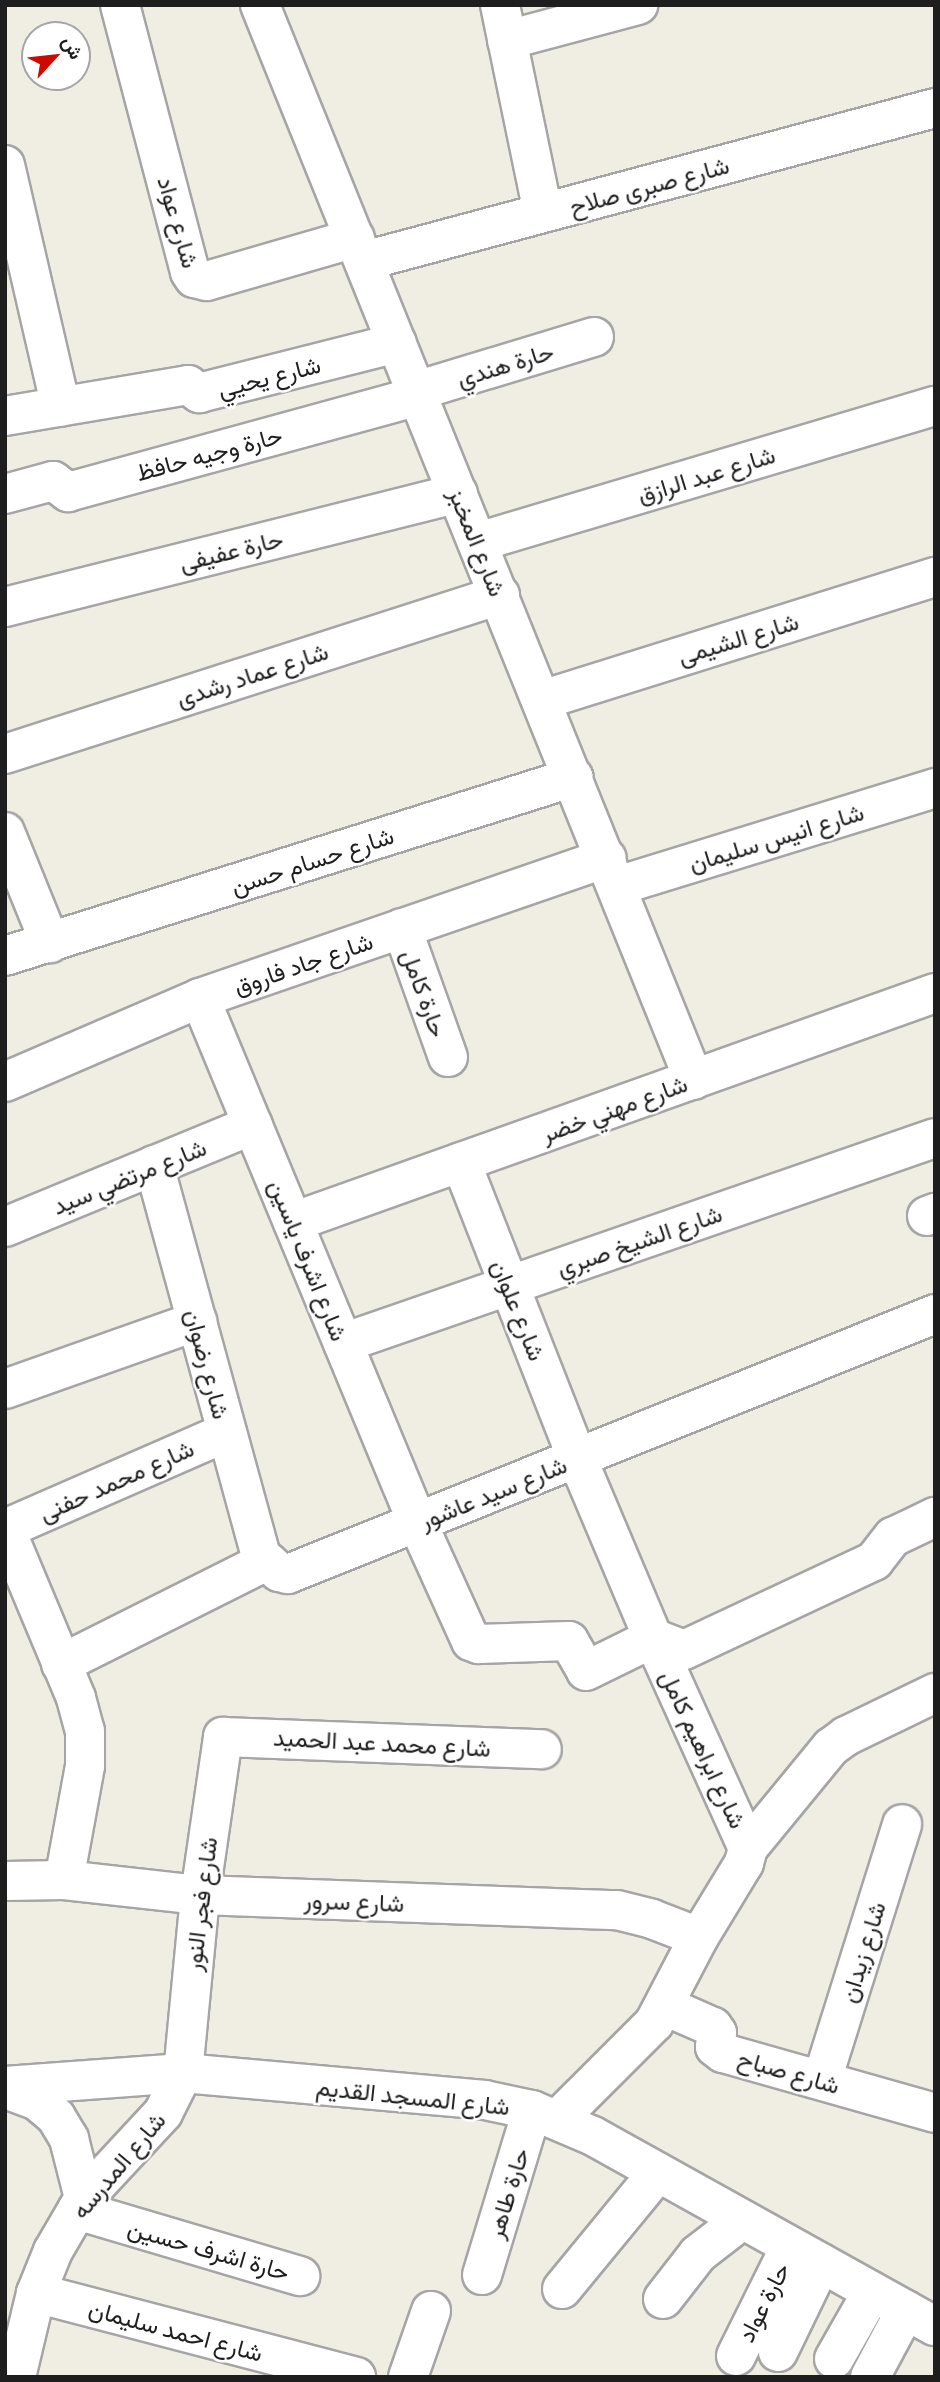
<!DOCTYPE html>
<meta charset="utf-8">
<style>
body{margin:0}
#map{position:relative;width:940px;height:2382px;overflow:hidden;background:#f0ede3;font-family:"Exo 2",Vazirmatn,sans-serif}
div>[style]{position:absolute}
.roads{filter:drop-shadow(2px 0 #a5a5a5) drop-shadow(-2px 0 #a5a5a5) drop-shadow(0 2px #a5a5a5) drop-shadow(0 -2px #a5a5a5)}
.minor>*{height:38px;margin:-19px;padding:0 19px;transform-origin:19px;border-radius:19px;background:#fff}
span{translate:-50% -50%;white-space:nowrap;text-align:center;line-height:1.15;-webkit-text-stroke:5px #fff;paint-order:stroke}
.street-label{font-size:24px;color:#1e1e1e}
.frame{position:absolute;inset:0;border:7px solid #1e1e1e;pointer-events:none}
.north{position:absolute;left:21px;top:21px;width:70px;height:70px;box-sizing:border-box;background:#fff;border:2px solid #a5a5a5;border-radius:50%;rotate:63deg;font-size:19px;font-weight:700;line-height:28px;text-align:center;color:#1e1e1e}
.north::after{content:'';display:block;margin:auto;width:24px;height:32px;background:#cd0900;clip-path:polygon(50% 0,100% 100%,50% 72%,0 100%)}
</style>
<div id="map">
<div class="roads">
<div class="minor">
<i style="left:120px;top:5px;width:276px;rotate:75.3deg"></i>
<i style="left:190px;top:272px;width:7px;rotate:56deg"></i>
<i style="left:194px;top:278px;width:13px;rotate:13deg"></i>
<i style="left:207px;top:281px;width:154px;rotate:-16.2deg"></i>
<i style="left:260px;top:5px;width:1159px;rotate:68.02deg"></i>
<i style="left:500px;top:5px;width:212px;rotate:78.3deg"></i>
<i style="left:507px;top:40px;width:136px;rotate:-15deg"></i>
<i style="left:5px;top:165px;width:248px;rotate:77deg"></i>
<i style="left:364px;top:261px;width:591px;rotate:-15deg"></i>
<i style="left:416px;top:391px;width:186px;rotate:-16.9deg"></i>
<i style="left:5px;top:416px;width:186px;rotate:-9.6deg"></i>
<i style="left:188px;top:385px;width:14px;rotate:36deg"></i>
<i style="left:199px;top:393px;width:204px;rotate:-14.2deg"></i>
<i style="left:5px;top:494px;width:50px;rotate:-15.2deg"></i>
<i style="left:53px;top:481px;width:19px;rotate:36deg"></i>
<i style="left:68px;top:492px;width:364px;rotate:-15.3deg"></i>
<i style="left:478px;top:542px;width:477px;rotate:-16.6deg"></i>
<i style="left:5px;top:607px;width:467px;rotate:-14.1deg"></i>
<i style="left:542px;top:700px;width:412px;rotate:-17.4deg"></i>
<i style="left:5px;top:754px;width:520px;rotate:-17.81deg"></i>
<i style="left:5px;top:832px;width:120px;rotate:67.9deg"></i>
<i style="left:617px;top:886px;width:333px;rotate:-17.1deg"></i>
<i style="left:402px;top:928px;width:137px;rotate:70.4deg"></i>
<i style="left:5px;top:956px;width:596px;rotate:-17.46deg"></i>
<i style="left:200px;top:998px;width:567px;rotate:67.5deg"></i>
<i style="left:417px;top:1522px;width:131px;rotate:65.6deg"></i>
<i style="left:471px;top:1641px;width:8px;rotate:23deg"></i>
<i style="left:478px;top:1644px;width:91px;rotate:-1.9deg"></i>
<i style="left:569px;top:1641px;width:34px;rotate:60deg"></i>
<i style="left:586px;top:1671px;width:75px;rotate:-26.2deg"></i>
<i style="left:653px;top:1638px;width:33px;rotate:21deg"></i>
<i style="left:684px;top:1650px;width:210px;rotate:-25.1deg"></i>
<i style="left:874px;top:1561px;width:31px;rotate:-52deg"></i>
<i style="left:893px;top:1537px;width:47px;rotate:-25.5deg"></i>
<i style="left:5px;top:1082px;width:212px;rotate:-23.3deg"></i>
<i style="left:200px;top:998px;width:430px;rotate:-19deg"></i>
<i style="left:461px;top:1162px;width:318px;rotate:68.6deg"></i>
<i style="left:577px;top:1458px;width:195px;rotate:67.1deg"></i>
<i style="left:653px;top:1638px;width:230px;rotate:65.7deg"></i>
<i style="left:748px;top:1848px;width:16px;rotate:105deg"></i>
<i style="left:744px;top:1863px;width:87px;rotate:121.3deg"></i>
<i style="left:699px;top:1937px;width:97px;rotate:117.6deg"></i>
<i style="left:654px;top:2023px;width:136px;rotate:135deg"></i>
<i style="left:154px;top:1165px;width:413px;rotate:74.7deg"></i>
<i style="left:927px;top:1216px;width:9px;rotate:-21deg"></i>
<i style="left:293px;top:1222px;width:682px;rotate:-19.63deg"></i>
<i style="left:5px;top:1227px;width:268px;rotate:-22.4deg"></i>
<i style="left:343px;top:1343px;width:626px;rotate:-19.1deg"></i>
<i style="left:5px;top:1389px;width:204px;rotate:-19.5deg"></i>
<i style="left:5px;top:1528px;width:184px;rotate:67.3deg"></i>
<i style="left:76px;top:1698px;width:34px;rotate:75deg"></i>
<i style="left:85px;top:1731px;width:35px;rotate:90deg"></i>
<i style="left:85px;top:1766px;width:116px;rotate:100.4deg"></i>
<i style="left:5px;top:1529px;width:242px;rotate:-23.6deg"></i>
<i style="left:61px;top:1664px;width:226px;rotate:-26.6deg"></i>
<i style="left:263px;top:1563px;width:5px;rotate:-11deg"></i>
<i style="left:268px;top:1562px;width:15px;rotate:42deg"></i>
<i style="left:279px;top:1572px;width:9px;rotate:13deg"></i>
<i style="left:288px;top:1574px;width:697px;rotate:-21.89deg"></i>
<i style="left:748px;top:1848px;width:131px;rotate:-50.6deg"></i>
<i style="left:831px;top:1747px;width:19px;rotate:-36deg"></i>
<i style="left:846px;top:1736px;width:99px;rotate:-25.8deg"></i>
<i style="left:5px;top:1881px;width:59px;rotate:-1deg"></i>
<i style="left:64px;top:1880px;width:137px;rotate:6.3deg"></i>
<i style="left:200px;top:1895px;width:417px;rotate:2.1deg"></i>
<i style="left:617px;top:1910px;width:36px;rotate:14deg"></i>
<i style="left:652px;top:1919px;width:50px;rotate:21deg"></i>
<i style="left:665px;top:2006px;width:52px;rotate:23.6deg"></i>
<i style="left:713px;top:2027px;width:7px;rotate:56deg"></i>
<i style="left:717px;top:2033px;width:14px;rotate:98deg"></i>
<i style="left:715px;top:2047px;width:10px;rotate:37deg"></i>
<i style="left:723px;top:2053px;width:220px;rotate:15.8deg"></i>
<i style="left:822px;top:2080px;width:268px;rotate:-72.6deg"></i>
<i style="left:5px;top:2086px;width:178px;rotate:-4.2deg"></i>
<i style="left:183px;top:2073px;width:303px;rotate:5.1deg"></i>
<i style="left:485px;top:2100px;width:48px;rotate:12deg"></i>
<i style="left:532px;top:2110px;width:66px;rotate:23.1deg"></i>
<i style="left:593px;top:2136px;width:391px;rotate:29.1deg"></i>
<i style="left:5px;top:2089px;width:33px;rotate:20deg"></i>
<i style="left:36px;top:2100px;width:26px;rotate:40deg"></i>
<i style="left:56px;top:2117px;width:26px;rotate:59deg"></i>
<i style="left:69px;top:2139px;width:61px;rotate:75.7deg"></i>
<i style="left:77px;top:2210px;width:233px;rotate:16.5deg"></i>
<i style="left:482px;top:2275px;width:172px;rotate:-73.1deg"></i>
<i style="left:562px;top:2289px;width:151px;rotate:-50.6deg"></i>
<i style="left:36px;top:2293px;width:331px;rotate:14.7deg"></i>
<i style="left:663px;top:2299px;width:57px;rotate:-52.1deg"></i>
<i style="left:698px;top:2254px;width:56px;rotate:-37.7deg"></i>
<i style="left:778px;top:2352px;width:99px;rotate:-64.2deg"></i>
<i style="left:736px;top:2356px;width:122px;rotate:-63.6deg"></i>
<i style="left:834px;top:2359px;width:77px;rotate:-60.4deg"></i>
<i style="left:16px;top:2377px;width:86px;rotate:-76.6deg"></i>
<i style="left:36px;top:2293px;width:45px;rotate:-68deg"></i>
<i style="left:53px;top:2251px;width:61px;rotate:-59.7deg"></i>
<i style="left:84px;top:2198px;width:116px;rotate:-47.1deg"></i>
<i style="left:163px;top:2113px;width:45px;rotate:-63.4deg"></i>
<i style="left:183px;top:2073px;width:179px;rotate:-84.5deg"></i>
<i style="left:200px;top:1895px;width:160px;rotate:-81.7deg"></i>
<i style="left:223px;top:1737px;width:319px;rotate:2.2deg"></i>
<i style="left:408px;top:2377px;width:70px;rotate:-70.8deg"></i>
<i style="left:870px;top:2377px;width:76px;rotate:-61.8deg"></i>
</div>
</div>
<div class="street-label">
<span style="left:649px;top:185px;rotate:-15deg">شارع صبرى صلاح</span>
<span style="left:179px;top:222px;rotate:74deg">شارع عواد</span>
<span style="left:505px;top:364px;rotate:-17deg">حارة هندي</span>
<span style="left:269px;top:376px;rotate:-14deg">شارع يحيي</span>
<span style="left:209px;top:453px;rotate:-15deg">حارة وجيه حافظ</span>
<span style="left:706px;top:474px;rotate:-17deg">شارع عبد الرازق</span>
<span style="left:478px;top:542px;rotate:68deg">شارع المخبز</span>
<span style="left:231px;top:550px;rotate:-14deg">حارة عفيفى</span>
<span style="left:738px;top:638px;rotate:-17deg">شارع الشيمى</span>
<span style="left:252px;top:674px;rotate:-18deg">شارع عماد رشدى</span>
<span style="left:776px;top:837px;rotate:-17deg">شارع انيس سليمان</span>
<span style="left:312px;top:860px;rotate:-18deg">شارع حسام حسن</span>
<span style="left:303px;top:963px;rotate:-19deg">شارع جاد فاروق</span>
<span style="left:425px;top:993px;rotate:70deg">حارة كامل</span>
<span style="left:614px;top:1108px;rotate:-20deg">شارع مهني خضر</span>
<span style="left:129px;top:1176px;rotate:-22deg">شارع مرتضي سيد</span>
<span style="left:639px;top:1240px;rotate:-19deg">شارع الشيخ صبري</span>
<span style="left:309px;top:1260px;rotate:68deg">شارع اشرف ياسين</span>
<span style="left:519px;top:1310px;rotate:68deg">شارع علوان</span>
<span style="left:208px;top:1364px;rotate:75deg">شارع رضوان</span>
<span style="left:116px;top:1480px;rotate:-24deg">شارع محمد حفنى</span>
<span style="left:493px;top:1492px;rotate:-22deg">شارع سيد عاشور</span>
<span style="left:382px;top:1742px;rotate:3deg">شارع محمد عبد الحميد</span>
<span style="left:704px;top:1749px;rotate:65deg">شارع ابراهيم كامل</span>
<span style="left:354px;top:1901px;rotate:2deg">شارع سرور</span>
<span style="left:200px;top:1904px;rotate:-83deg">شارع فجر النور</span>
<span style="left:862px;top:1952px;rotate:-73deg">شارع زيدان</span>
<span style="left:789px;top:2071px;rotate:16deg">شارع صباح</span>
<span style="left:413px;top:2096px;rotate:6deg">شارع المسجد القديم</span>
<span style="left:118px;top:2165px;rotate:-50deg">شارع المدرسه</span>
<span style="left:507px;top:2193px;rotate:-73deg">حارة طاهر</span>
<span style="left:209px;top:2249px;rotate:16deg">حارة اشرف حسين</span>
<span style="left:763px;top:2302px;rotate:-63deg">حارة عواد</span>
<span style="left:176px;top:2330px;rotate:15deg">شارع احمد سليمان</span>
</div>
<div class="frame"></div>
<div class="north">ش</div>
</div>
